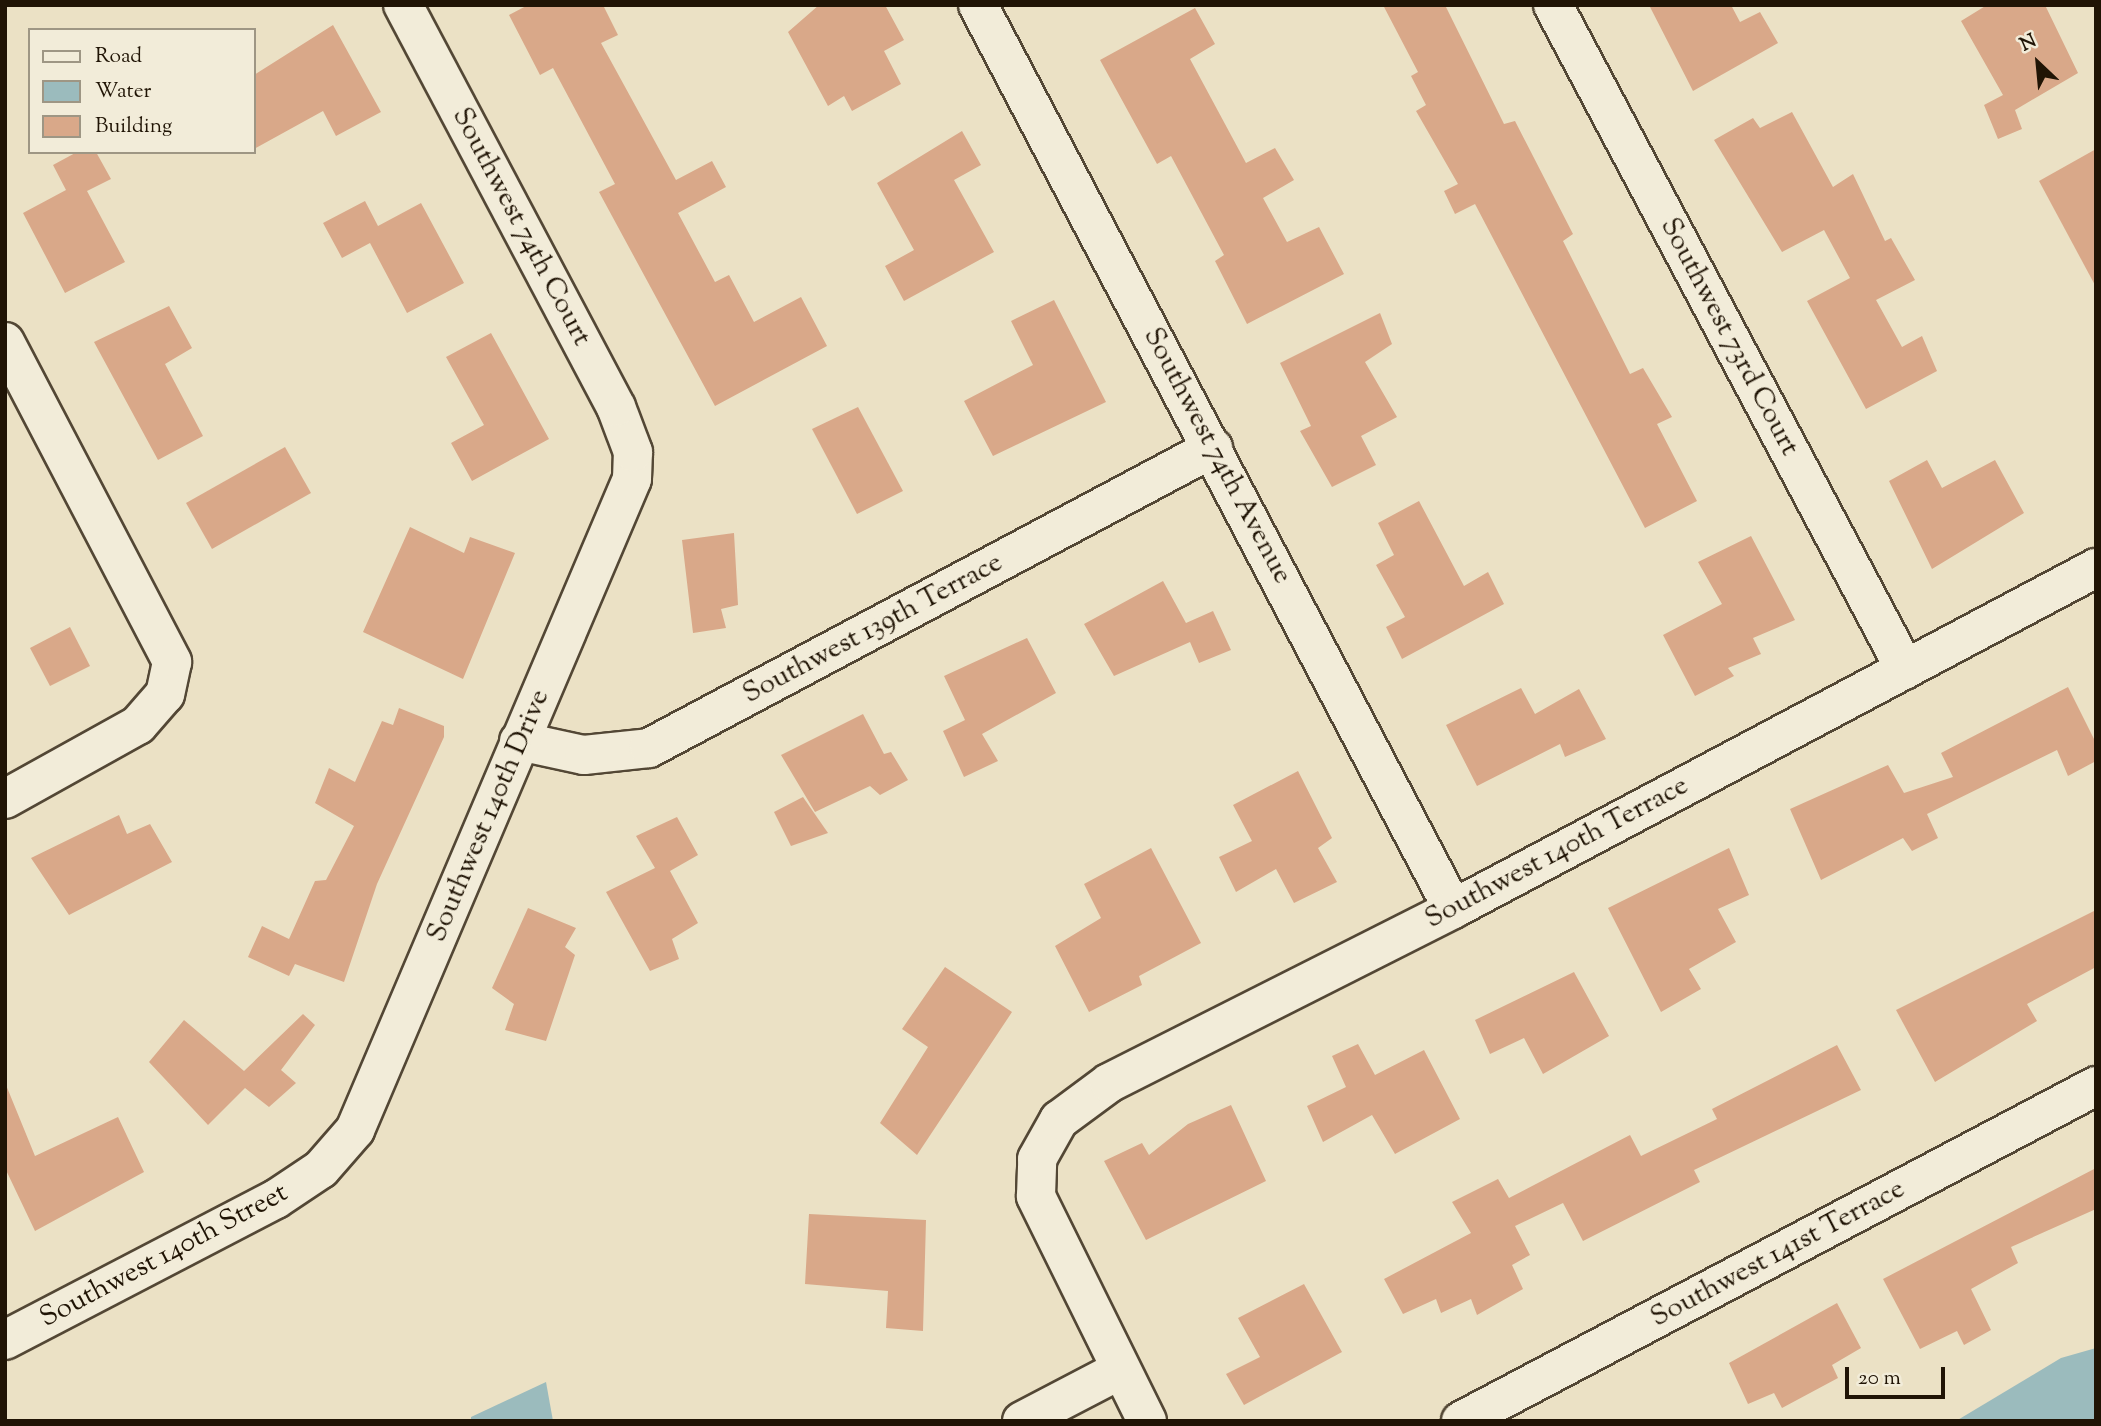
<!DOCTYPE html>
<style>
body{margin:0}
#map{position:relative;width:2101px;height:1426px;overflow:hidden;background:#ebe1c5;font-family:"Sorts Mill Goudy",serif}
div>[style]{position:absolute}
.water>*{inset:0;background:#9bbbbd}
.building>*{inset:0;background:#d9a889}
.roads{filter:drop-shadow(2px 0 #534735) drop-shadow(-2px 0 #534735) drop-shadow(0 2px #534735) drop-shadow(0 -2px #534735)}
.minor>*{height:38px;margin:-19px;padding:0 19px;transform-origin:19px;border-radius:19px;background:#f2ecd9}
span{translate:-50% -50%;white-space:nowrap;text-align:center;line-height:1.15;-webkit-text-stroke:6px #f2ecd9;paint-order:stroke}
.street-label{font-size:28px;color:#201405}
.frame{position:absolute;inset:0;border:7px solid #201405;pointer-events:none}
.legend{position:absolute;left:28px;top:28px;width:228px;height:126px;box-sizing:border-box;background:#f2ecd9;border:2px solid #9e9684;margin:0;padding:9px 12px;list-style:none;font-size:21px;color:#201405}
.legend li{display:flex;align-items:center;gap:14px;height:35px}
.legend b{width:35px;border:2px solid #9e9684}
.north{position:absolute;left:2003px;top:28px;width:70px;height:70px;-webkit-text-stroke:5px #f2ecd9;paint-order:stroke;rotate:334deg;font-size:19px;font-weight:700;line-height:28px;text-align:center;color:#201405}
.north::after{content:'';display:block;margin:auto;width:24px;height:32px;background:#201405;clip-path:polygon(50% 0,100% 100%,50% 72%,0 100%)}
.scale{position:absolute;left:1845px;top:1367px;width:100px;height:32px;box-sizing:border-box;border:4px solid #201405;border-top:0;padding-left:9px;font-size:21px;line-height:24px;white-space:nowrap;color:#201405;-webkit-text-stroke:5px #f2ecd9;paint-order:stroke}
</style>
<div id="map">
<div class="water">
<i style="clip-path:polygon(2096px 1348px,2096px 1421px,1956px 1421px,2061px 1358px)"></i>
<i style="clip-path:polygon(546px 1382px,553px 1421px,471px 1421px,471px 1417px)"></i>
</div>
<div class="building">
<i style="clip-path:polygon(528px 5px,603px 5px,618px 35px,601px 43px,676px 180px,712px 161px,726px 187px,678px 213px,715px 282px,729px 275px,754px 322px,801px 297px,827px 346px,715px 406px,599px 192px,615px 184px,553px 68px,540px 75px,509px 15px)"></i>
<i style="clip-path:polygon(819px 5px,885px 5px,904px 40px,884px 51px,901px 84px,852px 111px,844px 96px,828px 106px,788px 32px)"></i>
<i style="clip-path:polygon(1383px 5px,1445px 5px,1504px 124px,1515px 121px,1573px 234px,1563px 241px,1630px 374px,1643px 368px,1672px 417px,1657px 424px,1697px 501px,1645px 528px,1475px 204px,1455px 214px,1444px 191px,1458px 184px,1416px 111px,1426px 105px,1411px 76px,1418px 72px)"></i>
<i style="clip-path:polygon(1649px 5px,1731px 5px,1740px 22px,1760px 12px,1778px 43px,1693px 91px)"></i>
<i style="clip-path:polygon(1987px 5px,2045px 5px,2078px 73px,2015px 110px,2022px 129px,1998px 139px,1984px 105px,2003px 95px,1961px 21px)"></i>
<i style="clip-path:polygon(1195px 8px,1215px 44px,1190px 59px,1246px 163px,1275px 148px,1294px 180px,1263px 198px,1287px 242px,1319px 227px,1344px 274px,1247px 324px,1215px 261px,1224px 255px,1171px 156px,1157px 164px,1100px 60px)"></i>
<i style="clip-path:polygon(333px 25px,381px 112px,336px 136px,323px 111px,254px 149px,254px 75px)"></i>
<i style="clip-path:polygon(1792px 112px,1833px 187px,1853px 174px,1885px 241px,1891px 238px,1915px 280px,1876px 300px,1902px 347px,1922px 336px,1937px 371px,1866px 409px,1807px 301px,1850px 278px,1824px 230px,1782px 252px,1714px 140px,1753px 118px,1760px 128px)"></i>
<i style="clip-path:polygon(962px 131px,981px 165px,954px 180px,994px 252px,904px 301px,885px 266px,914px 250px,877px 183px)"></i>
<i style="clip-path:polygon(2096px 149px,2096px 287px,2039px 181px)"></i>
<i style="clip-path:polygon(77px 152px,96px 152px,111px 179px,87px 191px,125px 262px,65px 293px,23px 213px,66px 190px,53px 165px)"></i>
<i style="clip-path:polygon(365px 201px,378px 226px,421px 203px,464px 283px,407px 313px,370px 243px,342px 258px,323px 223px)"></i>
<i style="clip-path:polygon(1054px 300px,1106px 402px,993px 456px,964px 401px,1033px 365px,1011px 321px)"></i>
<i style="clip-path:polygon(169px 306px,192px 348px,165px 364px,203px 436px,158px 460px,94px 342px)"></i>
<i style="clip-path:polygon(1380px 313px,1392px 344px,1365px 362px,1397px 417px,1361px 436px,1376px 465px,1332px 487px,1300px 431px,1311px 426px,1280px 363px)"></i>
<i style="clip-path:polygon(491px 333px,549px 439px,472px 481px,451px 443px,484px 425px,446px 357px)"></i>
<i style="clip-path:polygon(858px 407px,903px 491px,857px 514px,812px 429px)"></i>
<i style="clip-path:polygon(285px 447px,311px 493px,212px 549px,186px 503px)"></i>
<i style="clip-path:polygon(1927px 460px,1942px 488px,1995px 460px,2024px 513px,1932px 569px,1889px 481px)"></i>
<i style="clip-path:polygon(1419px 501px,1464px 586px,1488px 572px,1504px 604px,1402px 659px,1386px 627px,1405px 617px,1376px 565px,1394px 555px,1378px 523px)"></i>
<i style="clip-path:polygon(410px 527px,464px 553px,470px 537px,515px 553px,463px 679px,363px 632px)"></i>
<i style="clip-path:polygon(734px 533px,738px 605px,721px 609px,726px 628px,693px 633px,682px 540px)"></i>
<i style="clip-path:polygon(1751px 536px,1795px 620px,1753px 638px,1761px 654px,1728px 668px,1734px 676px,1695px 696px,1663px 635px,1722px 604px,1698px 562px)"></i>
<i style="clip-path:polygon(1163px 581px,1186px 623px,1213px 611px,1231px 650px,1199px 663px,1190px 642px,1114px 676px,1084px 624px)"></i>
<i style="clip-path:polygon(70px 627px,90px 666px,50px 686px,30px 648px)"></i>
<i style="clip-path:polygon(1027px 638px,1056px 693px,982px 734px,998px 761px,964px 777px,943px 731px,965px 720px,944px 676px)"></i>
<i style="clip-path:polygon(2068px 687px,2096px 743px,2096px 761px,2068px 776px,2057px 750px,1927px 814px,1938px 838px,1912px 851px,1903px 838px,1821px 880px,1790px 809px,1888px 765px,1904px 793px,1953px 777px,1941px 753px)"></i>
<i style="clip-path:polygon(1521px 688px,1535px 714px,1579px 689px,1606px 739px,1565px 757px,1560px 744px,1477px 786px,1446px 725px)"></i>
<i style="clip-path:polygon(399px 708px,444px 726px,444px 737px,377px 884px,344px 982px,295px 964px,289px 976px,248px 957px,262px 926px,289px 939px,315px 881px,326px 880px,354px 826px,315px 803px,329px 768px,355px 782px,382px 721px,393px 725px)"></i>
<i style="clip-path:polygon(863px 714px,884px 754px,891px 752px,908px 780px,880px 795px,870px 786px,815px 812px,781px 755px)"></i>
<i style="clip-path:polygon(1298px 771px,1332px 838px,1318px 848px,1337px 882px,1294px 903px,1276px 869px,1236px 892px,1219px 857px,1252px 841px,1233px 805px)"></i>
<i style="clip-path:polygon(803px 797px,828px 833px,791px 846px,774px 812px)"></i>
<i style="clip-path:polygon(119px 815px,127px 834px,150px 824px,172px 862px,69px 915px,31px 858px)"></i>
<i style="clip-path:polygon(677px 817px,698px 855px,670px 871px,698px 923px,672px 939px,679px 959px,650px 971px,606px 892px,655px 868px,636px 836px)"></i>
<i style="clip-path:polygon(1151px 848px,1201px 943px,1139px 976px,1142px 985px,1089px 1012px,1055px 946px,1101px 918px,1084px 884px)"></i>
<i style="clip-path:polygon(1729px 848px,1749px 895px,1718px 909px,1736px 942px,1689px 969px,1701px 989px,1661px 1012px,1608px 908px)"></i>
<i style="clip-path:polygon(528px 908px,576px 928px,565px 947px,575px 955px,546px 1041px,505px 1030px,514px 1004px,492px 988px)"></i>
<i style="clip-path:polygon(2096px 910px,2096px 967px,2027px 1004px,2037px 1021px,1935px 1082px,1896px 1010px)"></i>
<i style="clip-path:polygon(945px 967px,1012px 1012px,917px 1155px,880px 1123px,928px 1047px,902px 1029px)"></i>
<i style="clip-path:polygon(1574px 972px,1609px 1036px,1543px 1074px,1524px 1038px,1490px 1054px,1475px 1020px)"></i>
<i style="clip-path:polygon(303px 1014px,315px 1025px,281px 1070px,296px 1083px,269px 1107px,245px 1088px,208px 1125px,149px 1062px,184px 1020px,244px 1071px)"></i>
<i style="clip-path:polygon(1358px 1044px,1375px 1075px,1424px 1050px,1460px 1119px,1395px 1154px,1372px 1115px,1323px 1142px,1307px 1106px,1346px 1087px,1332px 1056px)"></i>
<i style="clip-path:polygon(1837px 1045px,1861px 1090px,1694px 1170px,1700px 1182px,1583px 1241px,1563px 1203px,1515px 1226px,1530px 1255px,1512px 1265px,1523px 1289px,1477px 1315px,1471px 1299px,1441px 1313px,1436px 1299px,1403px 1314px,1384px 1279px,1471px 1233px,1452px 1202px,1498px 1179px,1509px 1198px,1630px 1135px,1641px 1156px,1717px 1119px,1712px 1109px)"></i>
<i style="clip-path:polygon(6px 1085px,35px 1156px,118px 1117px,144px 1172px,35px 1231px,5px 1168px)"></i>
<i style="clip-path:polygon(1231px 1105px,1266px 1181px,1146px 1240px,1104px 1161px,1142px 1143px,1149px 1155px,1188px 1124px)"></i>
<i style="clip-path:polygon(2096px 1168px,2096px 1209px,2011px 1247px,2018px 1263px,1971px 1289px,1991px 1330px,1964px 1345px,1957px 1331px,1920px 1349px,1883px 1279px)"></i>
<i style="clip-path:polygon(809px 1214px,926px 1220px,923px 1331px,886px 1328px,888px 1291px,805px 1284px)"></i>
<i style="clip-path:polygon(1304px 1284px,1342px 1352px,1244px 1405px,1226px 1374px,1260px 1357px,1238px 1318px)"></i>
<i style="clip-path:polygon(1837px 1303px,1861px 1348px,1832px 1365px,1838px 1378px,1782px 1408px,1774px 1393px,1748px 1404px,1729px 1363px)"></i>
</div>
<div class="roads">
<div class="minor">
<i style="left:978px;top:5px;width:1021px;rotate:62.28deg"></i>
<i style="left:1553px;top:5px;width:752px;rotate:62.07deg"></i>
<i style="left:5px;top:342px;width:361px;rotate:62.4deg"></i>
<i style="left:172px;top:662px;width:33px;rotate:102deg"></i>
<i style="left:165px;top:694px;width:41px;rotate:131.1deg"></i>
<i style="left:138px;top:725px;width:152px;rotate:150.9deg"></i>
<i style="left:519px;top:741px;width:66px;rotate:12.2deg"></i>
<i style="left:584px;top:755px;width:65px;rotate:-6.1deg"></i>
<i style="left:649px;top:748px;width:639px;rotate:-28.01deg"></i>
<i style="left:5px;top:1340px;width:305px;rotate:-27.5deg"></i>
<i style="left:276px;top:1199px;width:54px;rotate:-33.7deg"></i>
<i style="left:321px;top:1169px;width:52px;rotate:-48.9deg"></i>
<i style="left:355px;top:1130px;width:707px;rotate:-66.95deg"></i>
<i style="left:632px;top:479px;width:27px;rotate:-88deg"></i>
<i style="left:633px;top:452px;width:48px;rotate:-110.7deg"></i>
<i style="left:616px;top:407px;width:455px;rotate:-117.9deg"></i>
<i style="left:1022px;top:1421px;width:110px;rotate:-27.5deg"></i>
<i style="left:1147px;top:1421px;width:251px;rotate:-116.3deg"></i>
<i style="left:1036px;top:1196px;width:37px;rotate:-88deg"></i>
<i style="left:1037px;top:1159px;width:45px;rotate:-60.6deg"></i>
<i style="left:1059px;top:1120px;width:62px;rotate:-36.5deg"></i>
<i style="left:1109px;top:1083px;width:386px;rotate:-26.8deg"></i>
<i style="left:1453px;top:909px;width:728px;rotate:-27.94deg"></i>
<i style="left:1461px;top:1421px;width:718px;rotate:-27.81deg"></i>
</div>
</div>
<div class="street-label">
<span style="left:521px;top:227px;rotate:62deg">Southwest 74th Court</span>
<span style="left:1729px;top:337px;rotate:62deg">Southwest 73rd Court</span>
<span style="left:1217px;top:456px;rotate:62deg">Southwest 74th Avenue</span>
<span style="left:873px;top:629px;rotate:-28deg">Southwest 139th Terrace</span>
<span style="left:489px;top:816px;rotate:-67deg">Southwest 140th Drive</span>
<span style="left:1557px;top:853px;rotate:-28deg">Southwest 140th Terrace</span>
<span style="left:1778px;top:1254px;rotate:-28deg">Southwest 141st Terrace</span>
<span style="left:164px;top:1256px;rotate:-28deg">Southwest 140th Street</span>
</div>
<div class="frame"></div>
<ul class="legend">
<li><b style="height:9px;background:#f2ecd9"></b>Road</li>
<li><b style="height:19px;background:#9bbbbd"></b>Water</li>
<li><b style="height:19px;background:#d9a889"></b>Building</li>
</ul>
<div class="north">N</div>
<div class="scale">20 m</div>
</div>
